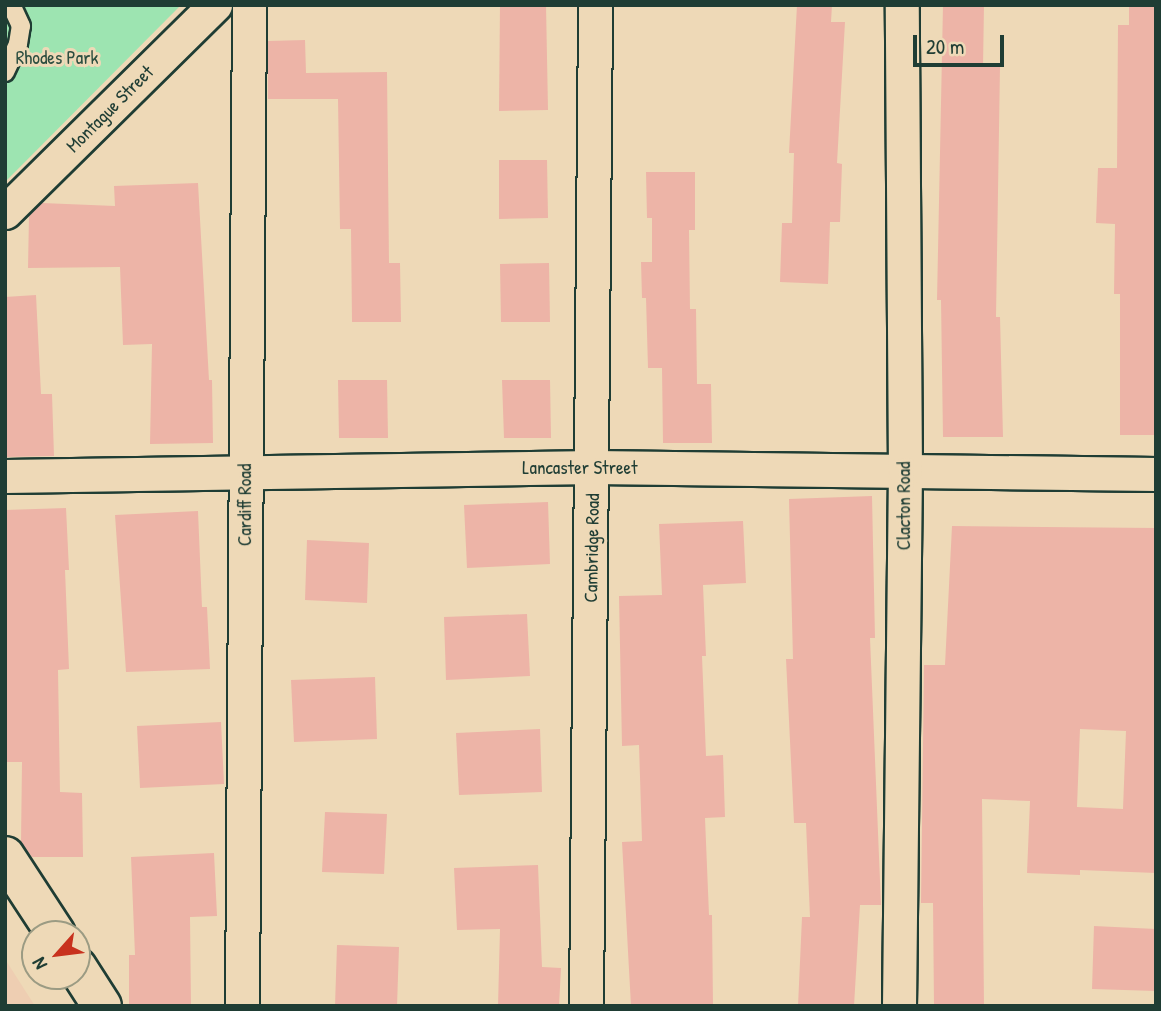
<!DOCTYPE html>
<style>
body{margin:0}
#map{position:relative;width:1161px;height:1011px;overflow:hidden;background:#eed9b7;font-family:"Patrick Hand",sans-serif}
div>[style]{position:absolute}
.built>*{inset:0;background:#eeceb2}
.green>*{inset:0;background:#9de4b1}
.building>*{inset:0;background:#edb4a7}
.roads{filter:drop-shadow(2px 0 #1f3d34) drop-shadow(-2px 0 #1f3d34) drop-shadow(0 2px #1f3d34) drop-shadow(0 -2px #1f3d34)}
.service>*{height:18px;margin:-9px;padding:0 9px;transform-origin:9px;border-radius:9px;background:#eed9b7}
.minor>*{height:33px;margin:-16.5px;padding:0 16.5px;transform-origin:16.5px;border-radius:16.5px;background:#eed9b7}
.tertiary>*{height:38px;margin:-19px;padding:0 19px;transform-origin:19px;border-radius:19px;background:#eed9b7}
span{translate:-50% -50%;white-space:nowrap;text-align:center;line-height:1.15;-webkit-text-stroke:6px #eed9b7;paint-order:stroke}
.park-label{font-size:19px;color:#2c4e40}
.street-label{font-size:19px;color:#1f3d34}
.frame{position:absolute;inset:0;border:7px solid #1f3d34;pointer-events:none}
.north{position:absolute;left:21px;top:920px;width:70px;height:70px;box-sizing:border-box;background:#eed9b7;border:2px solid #9b9b83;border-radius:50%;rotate:242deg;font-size:19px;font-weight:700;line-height:28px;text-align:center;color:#1f3d34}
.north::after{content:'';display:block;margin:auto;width:24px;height:32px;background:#c8321e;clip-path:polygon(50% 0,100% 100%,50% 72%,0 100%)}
.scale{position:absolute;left:913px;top:35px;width:91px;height:32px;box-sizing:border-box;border:4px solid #1f3d34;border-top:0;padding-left:9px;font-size:21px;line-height:24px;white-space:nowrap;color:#1f3d34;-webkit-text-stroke:5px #eed9b7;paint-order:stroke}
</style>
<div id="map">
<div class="built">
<i style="clip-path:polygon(5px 959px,35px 1006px,5px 1006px)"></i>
</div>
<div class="green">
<i style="clip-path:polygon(5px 5px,181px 5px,5px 182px)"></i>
</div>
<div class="building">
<i style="clip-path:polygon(500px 5px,546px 5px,548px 110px,499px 111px)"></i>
<i style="clip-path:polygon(797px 5px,832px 5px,831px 22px,845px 22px,837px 163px,842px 164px,840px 222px,830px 222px,828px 284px,780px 282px,782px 223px,792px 223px,794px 153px,789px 153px)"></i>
<i style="clip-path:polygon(943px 5px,984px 5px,983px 67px,1000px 67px,996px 317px,1000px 317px,1003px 437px,943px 437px,941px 300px,937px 300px)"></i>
<i style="clip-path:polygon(1129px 5px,1156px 5px,1156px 435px,1120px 435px,1120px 294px,1114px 294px,1115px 224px,1096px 223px,1098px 168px,1117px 168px,1118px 25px,1129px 25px)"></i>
<i style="clip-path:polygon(305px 40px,306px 73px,387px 72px,389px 263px,400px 263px,401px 322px,352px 322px,351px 229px,340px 229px,338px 99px,268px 99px,268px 41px)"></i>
<i style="clip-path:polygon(499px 160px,547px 160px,548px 218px,499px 219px)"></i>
<i style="clip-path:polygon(646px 172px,695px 172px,695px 230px,689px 230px,690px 309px,696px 309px,697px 384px,711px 384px,712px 443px,663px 443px,662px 368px,648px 368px,646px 298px,642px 298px,641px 262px,652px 262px,652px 218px,647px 218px)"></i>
<i style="clip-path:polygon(198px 183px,209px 380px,212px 380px,213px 443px,150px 444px,152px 344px,123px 345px,120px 267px,28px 268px,29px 216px,42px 203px,115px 206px,114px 186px)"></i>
<i style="clip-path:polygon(549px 263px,550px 322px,501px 322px,500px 264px)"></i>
<i style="clip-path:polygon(36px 295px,41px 394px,52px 394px,54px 456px,5px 457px,5px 297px)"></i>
<i style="clip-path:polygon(338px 380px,387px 380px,388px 438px,339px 438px)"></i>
<i style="clip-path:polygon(502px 380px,550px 380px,551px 438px,504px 438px)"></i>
<i style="clip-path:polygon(872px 496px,875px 638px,870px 638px,881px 905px,860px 905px,854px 1006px,798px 1006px,802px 917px,810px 917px,806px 823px,794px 823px,786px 659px,793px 659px,789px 499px)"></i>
<i style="clip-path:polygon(548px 502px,550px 564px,467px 568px,464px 505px)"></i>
<i style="clip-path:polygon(66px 508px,69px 570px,65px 570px,69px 669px,58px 670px,60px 792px,82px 793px,83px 857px,32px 857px,21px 842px,22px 762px,5px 762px,5px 510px)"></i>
<i style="clip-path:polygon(198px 511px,202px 607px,207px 607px,210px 669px,126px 672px,115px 515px)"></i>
<i style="clip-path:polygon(743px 521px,746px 583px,703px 585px,706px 656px,702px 656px,706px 756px,723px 755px,725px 817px,705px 818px,709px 915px,712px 915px,713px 1006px,631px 1006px,622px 842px,642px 841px,639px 745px,622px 746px,619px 596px,662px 595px,659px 524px)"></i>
<i style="clip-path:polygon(evenodd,952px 526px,1156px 528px,1156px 873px,1080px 870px,1080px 875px,1027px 873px,1030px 801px,982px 799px,984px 1006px,934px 1006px,933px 903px,921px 903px,924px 665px,945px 665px,952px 526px,1080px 729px,1126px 731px,1123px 809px,1077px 807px,1080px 729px)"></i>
<i style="clip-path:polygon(307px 540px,369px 543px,367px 603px,305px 600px)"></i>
<i style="clip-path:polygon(527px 614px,530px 676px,446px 680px,444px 617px)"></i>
<i style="clip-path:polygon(375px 677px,377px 739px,294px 742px,291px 680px)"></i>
<i style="clip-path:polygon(221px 722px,224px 784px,140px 788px,137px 726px)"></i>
<i style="clip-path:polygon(540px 729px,542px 792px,459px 795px,456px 733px)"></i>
<i style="clip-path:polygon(325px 812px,387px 814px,384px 874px,322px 872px)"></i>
<i style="clip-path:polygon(214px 853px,217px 916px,190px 917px,191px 1006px,129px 1006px,129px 955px,135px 955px,131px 857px)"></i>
<i style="clip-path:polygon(538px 865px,542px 967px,561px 968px,559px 1006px,498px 1006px,500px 929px,457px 930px,454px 868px)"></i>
<i style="clip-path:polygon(1094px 926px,1156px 929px,1156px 991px,1092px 989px)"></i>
<i style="clip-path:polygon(337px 945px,399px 947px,397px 1006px,335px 1006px)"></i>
</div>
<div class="roads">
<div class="service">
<i style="left:5px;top:72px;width:31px;rotate:-65deg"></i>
<i style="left:18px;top:44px;width:18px;rotate:-81deg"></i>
<i style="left:21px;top:26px;width:23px;rotate:-115deg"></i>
</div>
<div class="minor">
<i style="left:5px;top:212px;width:295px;rotate:-44.6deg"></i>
<i style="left:5px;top:476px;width:589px;rotate:-0.88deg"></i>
<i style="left:594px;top:467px;width:562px;rotate:0.71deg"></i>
<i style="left:242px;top:1006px;width:1001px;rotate:-89.6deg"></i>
<i style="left:586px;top:1006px;width:1001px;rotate:-89.48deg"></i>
<i style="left:899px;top:1006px;width:536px;rotate:-89.36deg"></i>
<i style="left:905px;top:470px;width:465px;rotate:-90.4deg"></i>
</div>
<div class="tertiary">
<i style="left:5px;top:856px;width:93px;rotate:56.8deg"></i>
<i style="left:77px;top:967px;width:46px;rotate:57.3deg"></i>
</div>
</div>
<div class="park-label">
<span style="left:57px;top:58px">Rhodes Park</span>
</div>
<div class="street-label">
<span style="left:110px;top:109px;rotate:-45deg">Montague Street</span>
<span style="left:580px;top:468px">Lancaster Street</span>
<span style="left:245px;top:505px;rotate:-90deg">Cardiff Road</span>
<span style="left:904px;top:506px;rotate:-90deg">Clacton Road</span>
<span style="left:592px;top:548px;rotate:-89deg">Cambridge Road</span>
</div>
<div class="frame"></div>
<div class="north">N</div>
<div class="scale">20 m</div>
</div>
